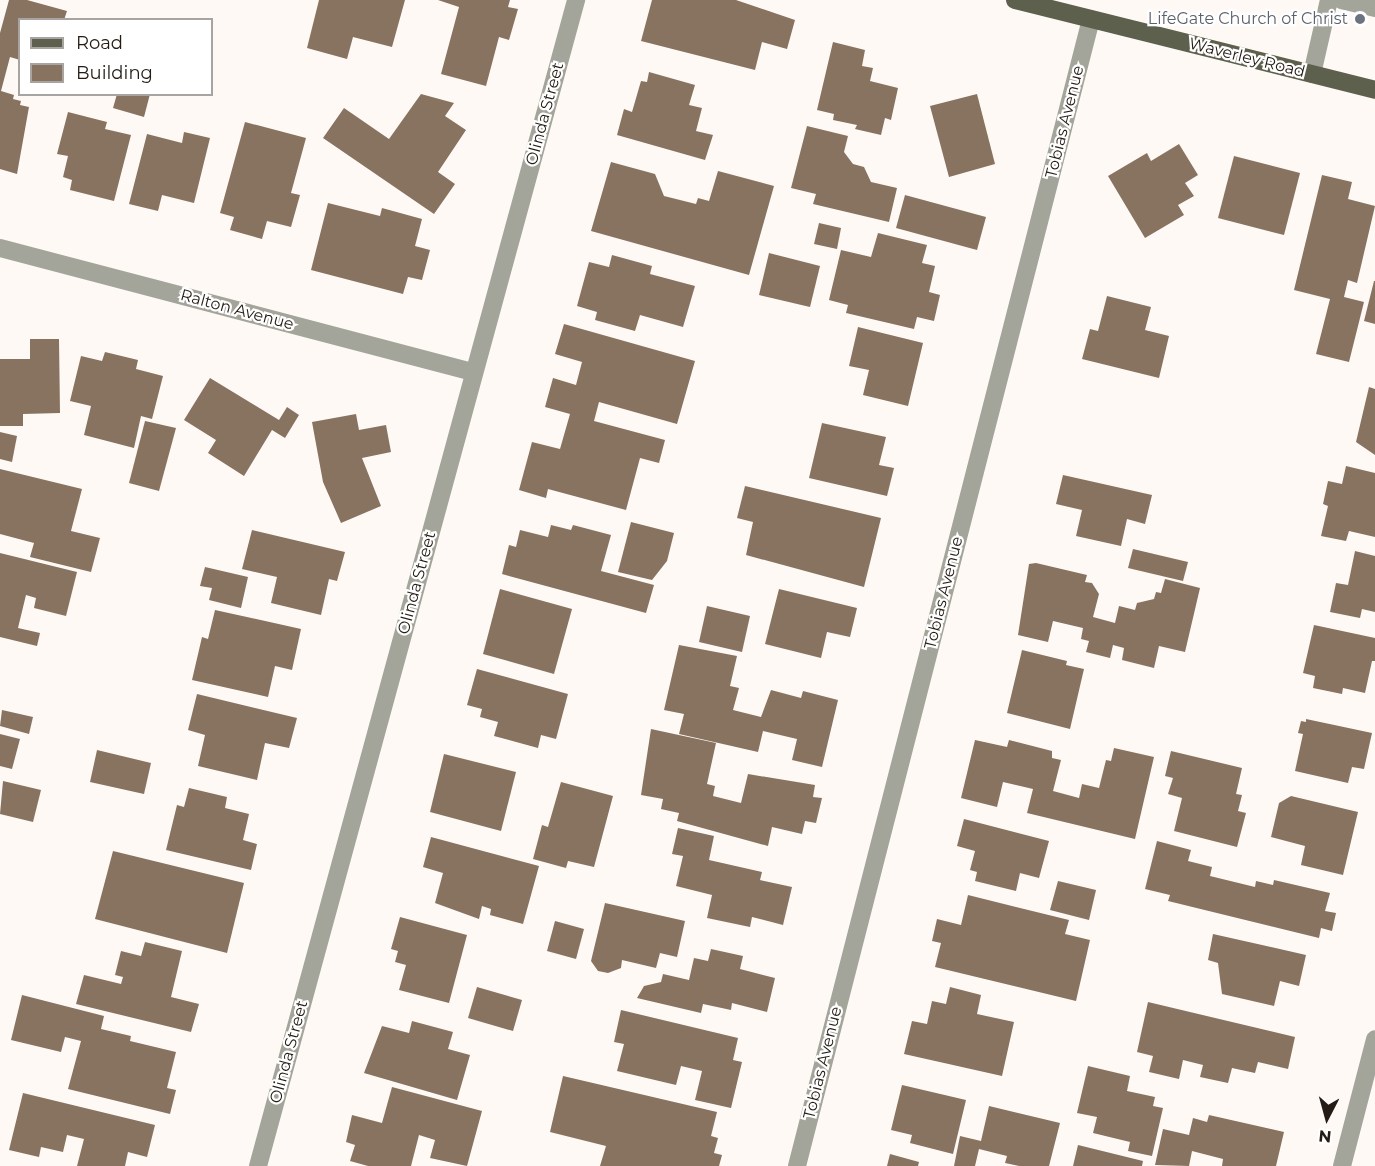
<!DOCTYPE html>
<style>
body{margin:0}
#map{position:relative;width:1375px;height:1166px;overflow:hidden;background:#fef9f5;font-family:Montserrat,sans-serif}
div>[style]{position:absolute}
.building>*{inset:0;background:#887361}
.minor>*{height:18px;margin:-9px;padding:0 9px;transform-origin:9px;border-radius:9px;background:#a4a59a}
.major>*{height:18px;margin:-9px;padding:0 9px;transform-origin:9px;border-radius:9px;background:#5d604c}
.dots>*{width:16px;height:16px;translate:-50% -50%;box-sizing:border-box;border:3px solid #fff;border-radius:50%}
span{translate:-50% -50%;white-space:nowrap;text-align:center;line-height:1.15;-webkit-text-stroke:4.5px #fff;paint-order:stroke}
.worship-label{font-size:16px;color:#5b616d}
.right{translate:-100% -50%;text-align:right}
.street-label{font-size:16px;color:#231b14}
.legend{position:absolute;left:18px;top:18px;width:195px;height:78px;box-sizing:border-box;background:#fff;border:2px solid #a7a4a1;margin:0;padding:8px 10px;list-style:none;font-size:18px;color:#231b14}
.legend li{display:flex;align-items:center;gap:12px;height:30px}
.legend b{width:30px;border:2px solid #a7a4a1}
.north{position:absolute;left:1297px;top:1088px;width:60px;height:60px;-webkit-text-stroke:4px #fff;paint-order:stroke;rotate:186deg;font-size:16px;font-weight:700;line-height:24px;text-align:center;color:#231b14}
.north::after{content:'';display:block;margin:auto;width:21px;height:27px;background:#231b14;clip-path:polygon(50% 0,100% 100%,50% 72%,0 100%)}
</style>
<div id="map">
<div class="building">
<i style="clip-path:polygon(9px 0,27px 0,67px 11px,64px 20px,20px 20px,20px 60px,10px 57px,1px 91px,14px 95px,13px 99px,21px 101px,20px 105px,29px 107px,17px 174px,0 169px,0 33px)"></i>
<i style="clip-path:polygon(319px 0,405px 0,392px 47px,353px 37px,347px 59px,307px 48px)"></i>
<i style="clip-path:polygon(438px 0,510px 0,508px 7px,518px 9px,509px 40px,499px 37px,486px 86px,441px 74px,459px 7px)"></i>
<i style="clip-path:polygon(652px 0,736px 0,795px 20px,787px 49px,762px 42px,755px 70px,641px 41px)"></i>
<i style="clip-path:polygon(833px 42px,865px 50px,862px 66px,873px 68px,870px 81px,898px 88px,891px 120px,885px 118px,881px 135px,855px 129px,857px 125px,833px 120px,834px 114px,817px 110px)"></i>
<i style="clip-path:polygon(649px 72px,695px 85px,689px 105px,702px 108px,696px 131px,713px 135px,705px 160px,617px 135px,624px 109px,632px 112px,641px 81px,647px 82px)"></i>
<i style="clip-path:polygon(117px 94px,150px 94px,144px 117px,113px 108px)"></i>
<i style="clip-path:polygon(421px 94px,454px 103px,445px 116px,466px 130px,438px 172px,455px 184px,434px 214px,323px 138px,344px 108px,389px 139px)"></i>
<i style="clip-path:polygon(977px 94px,995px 164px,949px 177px,930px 106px)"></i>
<i style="clip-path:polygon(68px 112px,107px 122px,105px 129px,131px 135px,114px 201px,70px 190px,72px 180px,63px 177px,68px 156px,57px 154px)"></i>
<i style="clip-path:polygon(245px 122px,306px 138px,291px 193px,300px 195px,291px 227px,267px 221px,262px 239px,230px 230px,234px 217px,220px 213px)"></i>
<i style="clip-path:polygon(807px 126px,848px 136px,844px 152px,853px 164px,864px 167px,871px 182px,897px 188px,889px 222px,813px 204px,816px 194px,791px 188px)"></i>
<i style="clip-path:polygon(184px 132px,210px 138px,194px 203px,162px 195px,158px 211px,129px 204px,147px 134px,182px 143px)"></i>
<i style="clip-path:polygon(1179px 144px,1198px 175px,1185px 183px,1194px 196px,1178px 205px,1184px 215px,1145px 238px,1108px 176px,1147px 153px,1151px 161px)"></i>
<i style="clip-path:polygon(1234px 156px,1300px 173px,1284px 235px,1218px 218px)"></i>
<i style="clip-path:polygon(611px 162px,655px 174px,664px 196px,696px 204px,698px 198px,709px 201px,718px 171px,774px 186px,749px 275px,591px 231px)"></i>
<i style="clip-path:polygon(1322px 175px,1352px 182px,1348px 199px,1375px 206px,1357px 283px,1348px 280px,1344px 297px,1364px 302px,1349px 362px,1316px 354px,1330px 299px,1294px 290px)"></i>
<i style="clip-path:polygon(905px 195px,986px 217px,977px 250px,896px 228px)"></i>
<i style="clip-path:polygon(328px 203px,380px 216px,382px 208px,422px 219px,415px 246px,430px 250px,422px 280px,408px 277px,403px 294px,311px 270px)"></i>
<i style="clip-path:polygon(819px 223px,841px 228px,837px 249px,814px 244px)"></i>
<i style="clip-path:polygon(878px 233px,927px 245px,922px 263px,935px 266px,929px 292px,940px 295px,934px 321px,917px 317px,914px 329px,846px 313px,848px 305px,829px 300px,841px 250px,871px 257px)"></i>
<i style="clip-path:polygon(769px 253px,820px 266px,810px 307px,759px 295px)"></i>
<i style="clip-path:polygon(612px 255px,652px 266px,650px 274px,695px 286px,683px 327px,640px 315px,635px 331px,595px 320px,597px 312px,577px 306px,589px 262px,609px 267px)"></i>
<i style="clip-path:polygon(1374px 281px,1375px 281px,1375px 324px,1364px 321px)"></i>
<i style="clip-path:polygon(1107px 296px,1151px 307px,1145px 330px,1169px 336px,1159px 378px,1082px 359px,1090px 329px,1098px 331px)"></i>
<i style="clip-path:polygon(564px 324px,695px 361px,677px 424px,599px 402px,594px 421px,665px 440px,659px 463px,640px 458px,626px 510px,548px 489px,546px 498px,519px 490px,532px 442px,560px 449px,570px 414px,545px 407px,553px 378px,576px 385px,582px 362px,555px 354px)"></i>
<i style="clip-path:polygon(858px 327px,923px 343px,908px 406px,863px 395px,869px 370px,849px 366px)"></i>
<i style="clip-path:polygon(30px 339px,59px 339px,60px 413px,23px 414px,23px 426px,0 426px,0 359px,30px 359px)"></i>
<i style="clip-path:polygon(105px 352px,138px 360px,136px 369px,163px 376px,152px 419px,141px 416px,134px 448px,84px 435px,91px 406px,70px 401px,81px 356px,102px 361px)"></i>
<i style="clip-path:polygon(210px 378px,279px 420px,287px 407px,299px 415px,285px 438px,272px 430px,244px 476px,208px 453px,216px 440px,184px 420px)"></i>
<i style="clip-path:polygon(1369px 387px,1375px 389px,1375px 455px,1356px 442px)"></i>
<i style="clip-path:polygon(356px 414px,359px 430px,386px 425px,391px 452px,362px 458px,381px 506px,341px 523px,323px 482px,312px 422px)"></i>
<i style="clip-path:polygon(145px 421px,176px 428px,159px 491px,129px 483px)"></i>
<i style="clip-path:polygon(822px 423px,886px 437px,879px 465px,894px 468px,887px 496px,809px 478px)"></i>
<i style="clip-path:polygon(0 432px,17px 436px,12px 462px,0 459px)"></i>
<i style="clip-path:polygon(1346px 466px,1375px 473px,1375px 537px,1349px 531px,1346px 541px,1321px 536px,1328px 506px,1323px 504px,1328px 481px,1342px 484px)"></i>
<i style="clip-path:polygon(0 469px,82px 489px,71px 531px,100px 538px,91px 572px,30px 557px,34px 543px,0 534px)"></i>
<i style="clip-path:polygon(1063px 475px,1152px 495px,1145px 524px,1127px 519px,1121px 546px,1076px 536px,1082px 510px,1056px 504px)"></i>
<i style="clip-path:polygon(745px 486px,881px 518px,864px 587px,746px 555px,753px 522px,737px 518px)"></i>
<i style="clip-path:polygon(631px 522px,674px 533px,667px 561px,652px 580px,618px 572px)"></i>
<i style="clip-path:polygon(551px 525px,571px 530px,573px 525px,611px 535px,601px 571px,654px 585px,646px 613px,502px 574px,509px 545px,516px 547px,520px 530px,548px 537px)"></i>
<i style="clip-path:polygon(252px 530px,345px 552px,337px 581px,329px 579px,321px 615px,271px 603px,277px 577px,242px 569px)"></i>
<i style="clip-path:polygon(1133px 549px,1188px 562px,1183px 581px,1128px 568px)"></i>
<i style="clip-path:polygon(1355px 551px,1375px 556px,1375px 612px,1362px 609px,1360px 618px,1330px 612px,1336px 583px,1348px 585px)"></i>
<i style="clip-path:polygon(0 553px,77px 572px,66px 616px,34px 608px,36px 598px,26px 595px,18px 628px,40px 633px,37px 646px,0 637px)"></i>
<i style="clip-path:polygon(1036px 563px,1087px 575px,1085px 582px,1092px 583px,1099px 594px,1093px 617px,1115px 623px,1119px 606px,1135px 610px,1137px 603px,1154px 599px,1156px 592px,1161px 593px,1165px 579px,1200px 588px,1185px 652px,1159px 646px,1154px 668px,1122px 660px,1124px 648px,1113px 645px,1110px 658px,1086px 652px,1089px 641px,1081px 639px,1083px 628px,1053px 621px,1048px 642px,1018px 635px,1029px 564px)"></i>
<i style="clip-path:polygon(205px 567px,248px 577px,241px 608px,209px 600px,212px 588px,200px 586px)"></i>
<i style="clip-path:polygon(500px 589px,572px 609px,554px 674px,483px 654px)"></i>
<i style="clip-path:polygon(779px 589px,857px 608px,850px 637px,827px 632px,821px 658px,765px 644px)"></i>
<i style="clip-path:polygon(707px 606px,750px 616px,742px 652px,699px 642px)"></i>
<i style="clip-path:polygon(215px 610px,301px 629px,292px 670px,275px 666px,268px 697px,192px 680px,202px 637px,208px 639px)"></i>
<i style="clip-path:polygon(1314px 625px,1375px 638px,1375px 661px,1372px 661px,1365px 693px,1343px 688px,1342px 694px,1313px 688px,1315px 676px,1303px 673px)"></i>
<i style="clip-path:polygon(679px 645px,737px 656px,730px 686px,739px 688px,733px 710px,761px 717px,771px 690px,801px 698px,803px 691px,838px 700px,822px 767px,792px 760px,797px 739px,763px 731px,758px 752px,679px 734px,684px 714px,664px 710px)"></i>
<i style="clip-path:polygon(1022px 650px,1067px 661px,1066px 665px,1084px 669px,1070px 729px,1007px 713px)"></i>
<i style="clip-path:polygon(477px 669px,568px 694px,556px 739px,541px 735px,538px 748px,494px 736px,498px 722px,480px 717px,482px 709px,467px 705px)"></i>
<i style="clip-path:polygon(197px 694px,297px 718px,289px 748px,265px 743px,257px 780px,198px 766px,205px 735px,188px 730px)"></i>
<i style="clip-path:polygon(2px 710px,33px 717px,29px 734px,0 726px)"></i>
<i style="clip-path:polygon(1306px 719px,1372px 733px,1364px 769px,1352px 767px,1348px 783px,1295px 771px,1303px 734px,1298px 733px,1301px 721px,1306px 722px)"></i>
<i style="clip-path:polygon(651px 729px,716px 743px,707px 784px,715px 786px,713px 796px,741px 803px,748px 774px,815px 785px,813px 797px,822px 798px,816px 823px,805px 821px,802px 834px,772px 827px,768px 846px,677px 821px,679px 813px,661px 809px,663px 799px,641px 795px)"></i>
<i style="clip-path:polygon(0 734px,20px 739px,12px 769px,0 766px)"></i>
<i style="clip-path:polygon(975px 740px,1007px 747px,1009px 740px,1052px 751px,1052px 758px,1061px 760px,1053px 791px,1079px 798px,1082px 784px,1099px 788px,1106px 760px,1111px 761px,1114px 748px,1154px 757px,1135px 839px,1027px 813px,1033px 789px,1003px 782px,997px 807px,961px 798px)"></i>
<i style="clip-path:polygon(97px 750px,151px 763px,144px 794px,90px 782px)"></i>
<i style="clip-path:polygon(1171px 751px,1242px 768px,1236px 794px,1242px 795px,1238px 811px,1246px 813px,1237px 847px,1174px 831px,1182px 798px,1168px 794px,1173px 778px,1165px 776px)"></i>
<i style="clip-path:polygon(444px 754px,516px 772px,501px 831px,430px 812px)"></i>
<i style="clip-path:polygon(3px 781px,41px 790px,33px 822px,0 814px)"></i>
<i style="clip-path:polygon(561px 782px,613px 796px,594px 867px,568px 861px,566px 868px,533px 859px,542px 825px,548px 827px)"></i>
<i style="clip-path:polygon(189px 788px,227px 797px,225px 808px,249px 814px,243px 840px,257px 844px,251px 870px,166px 850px,177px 805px,184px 807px)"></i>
<i style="clip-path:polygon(1291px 796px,1358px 812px,1343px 875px,1301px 865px,1305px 846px,1271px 837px,1279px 803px)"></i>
<i style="clip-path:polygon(964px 819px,1049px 841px,1039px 878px,1020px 873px,1016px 891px,975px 881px,977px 872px,970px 870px,975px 851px,957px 846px)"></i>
<i style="clip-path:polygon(678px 828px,714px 836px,709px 860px,762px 872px,760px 880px,792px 887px,783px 925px,752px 917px,750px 927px,707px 918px,712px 895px,676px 886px,683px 856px,672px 854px)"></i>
<i style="clip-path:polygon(431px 837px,539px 866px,523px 924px,490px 915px,491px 909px,482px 906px,479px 919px,435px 903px,443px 873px,423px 867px)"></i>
<i style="clip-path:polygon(1157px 841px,1191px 850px,1188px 861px,1212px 867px,1210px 876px,1255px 887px,1256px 881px,1273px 885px,1274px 880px,1330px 893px,1325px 911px,1336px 913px,1332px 931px,1321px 928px,1319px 938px,1168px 901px,1170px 895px,1145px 889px)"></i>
<i style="clip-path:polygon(113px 851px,244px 883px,227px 953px,95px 919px)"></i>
<i style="clip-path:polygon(1058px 881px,1096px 890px,1089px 920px,1050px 910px)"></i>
<i style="clip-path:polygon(968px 895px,1069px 920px,1065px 934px,1090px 940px,1076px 1001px,935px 967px,941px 943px,932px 941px,937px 919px,961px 925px)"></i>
<i style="clip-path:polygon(605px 903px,685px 921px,677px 957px,660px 953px,656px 968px,622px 960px,621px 968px,608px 973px,598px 971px,591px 961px)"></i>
<i style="clip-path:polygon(400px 917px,467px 935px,449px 1003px,399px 990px,406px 965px,395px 962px,398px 951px,391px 949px)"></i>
<i style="clip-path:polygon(555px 921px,584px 929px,576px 959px,547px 951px)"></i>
<i style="clip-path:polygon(1213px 934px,1306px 955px,1299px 986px,1280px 981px,1274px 1006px,1222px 994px,1218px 963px,1208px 960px)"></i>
<i style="clip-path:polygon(145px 942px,182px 951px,171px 997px,199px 1004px,191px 1032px,76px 1004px,84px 975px,121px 984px,123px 977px,115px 975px,121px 951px,141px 956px)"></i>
<i style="clip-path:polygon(711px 949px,743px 956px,740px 969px,775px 978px,767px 1012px,732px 1003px,731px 1010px,703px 1004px,701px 1013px,637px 998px,644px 986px,661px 982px,663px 974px,689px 980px,694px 958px,708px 961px)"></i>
<i style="clip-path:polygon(477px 987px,522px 1000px,513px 1031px,468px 1018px)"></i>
<i style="clip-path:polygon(950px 987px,981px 995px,977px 1014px,1014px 1022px,1002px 1076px,904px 1054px,912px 1021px,927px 1024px,932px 1001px,946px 1004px)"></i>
<i style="clip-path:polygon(22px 995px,104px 1016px,101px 1029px,131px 1036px,130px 1041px,176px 1052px,167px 1088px,176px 1090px,170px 1114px,68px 1089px,81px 1041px,65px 1037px,61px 1052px,11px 1040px)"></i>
<i style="clip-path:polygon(1148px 1002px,1295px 1037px,1288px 1069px,1258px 1062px,1255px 1073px,1232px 1068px,1228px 1083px,1200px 1077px,1203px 1065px,1183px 1060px,1179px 1079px,1149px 1072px,1153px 1056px,1137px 1052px)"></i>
<i style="clip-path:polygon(621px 1010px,738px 1038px,733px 1060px,742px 1062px,731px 1108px,695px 1100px,702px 1071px,681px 1066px,676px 1085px,617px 1071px,624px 1044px,614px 1042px)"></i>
<i style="clip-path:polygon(412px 1021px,453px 1032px,448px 1049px,470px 1055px,457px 1100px,364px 1073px,382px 1026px,409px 1033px)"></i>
<i style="clip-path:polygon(1088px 1066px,1130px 1076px,1127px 1091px,1155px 1097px,1153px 1106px,1163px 1108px,1152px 1156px,1128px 1151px,1130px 1142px,1093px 1133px,1097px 1117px,1077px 1113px)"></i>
<i style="clip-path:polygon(563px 1076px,717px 1112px,711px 1136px,718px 1138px,714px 1153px,722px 1155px,719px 1166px,600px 1166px,606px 1146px,550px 1132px)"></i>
<i style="clip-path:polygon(902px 1085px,966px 1100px,953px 1154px,910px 1143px,912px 1135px,891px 1130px)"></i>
<i style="clip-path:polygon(392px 1087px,482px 1111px,467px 1166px,430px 1158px,435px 1140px,419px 1135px,411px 1166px,368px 1166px,350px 1161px,355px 1145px,346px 1142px,352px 1115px,382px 1123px)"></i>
<i style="clip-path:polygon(23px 1093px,155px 1125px,147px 1157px,128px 1152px,125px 1166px,77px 1166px,84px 1139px,67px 1135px,63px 1152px,41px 1147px,39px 1157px,9px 1150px)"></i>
<i style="clip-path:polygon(989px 1106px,1060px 1123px,1049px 1166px,1019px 1166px,1005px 1163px,1007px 1156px,979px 1149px,975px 1166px,954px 1166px,960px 1136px,981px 1141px)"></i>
<i style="clip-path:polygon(1209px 1115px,1284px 1132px,1276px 1166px,1222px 1166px,1223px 1159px,1192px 1151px,1189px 1166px,1155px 1165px,1163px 1129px,1189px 1135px,1193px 1118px,1207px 1122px)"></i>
<i style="clip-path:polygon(1078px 1145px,1143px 1161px,1142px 1166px,1073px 1166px)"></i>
<i style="clip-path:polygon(890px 1154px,919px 1162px,918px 1166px,887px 1166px)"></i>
</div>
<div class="minor">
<i style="left:1341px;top:0;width:35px;rotate:13deg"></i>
<i style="left:1312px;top:74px;width:76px;rotate:-77.1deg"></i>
<i style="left:0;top:248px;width:490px;rotate:14.7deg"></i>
<i style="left:258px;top:1166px;width:1209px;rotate:-74.74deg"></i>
<i style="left:797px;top:1166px;width:1184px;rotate:-75.62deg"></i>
<i style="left:1342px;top:1166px;width:131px;rotate:-75.4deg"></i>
</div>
<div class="major">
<i style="left:1015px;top:0;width:371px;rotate:14deg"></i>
</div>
<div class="dots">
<i style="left:1360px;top:19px;background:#6b7280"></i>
</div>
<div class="worship-label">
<span class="right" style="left:1348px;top:19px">LifeGate Church of Christ</span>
</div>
<div class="street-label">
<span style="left:1247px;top:58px;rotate:14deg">Waverley Road</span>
<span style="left:545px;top:114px;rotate:-75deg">Olinda Street</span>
<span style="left:1065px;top:122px;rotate:-76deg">Tobias Avenue</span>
<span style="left:237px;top:310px;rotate:15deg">Ralton Avenue</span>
<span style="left:417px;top:583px;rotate:-75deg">Olinda Street</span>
<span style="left:944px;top:593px;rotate:-76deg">Tobias Avenue</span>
<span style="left:289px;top:1052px;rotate:-75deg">Olinda Street</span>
<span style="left:823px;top:1063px;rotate:-76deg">Tobias Avenue</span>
</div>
<ul class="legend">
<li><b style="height:8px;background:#5d604c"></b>Road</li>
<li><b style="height:16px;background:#887361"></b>Building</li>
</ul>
<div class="north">N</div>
</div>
